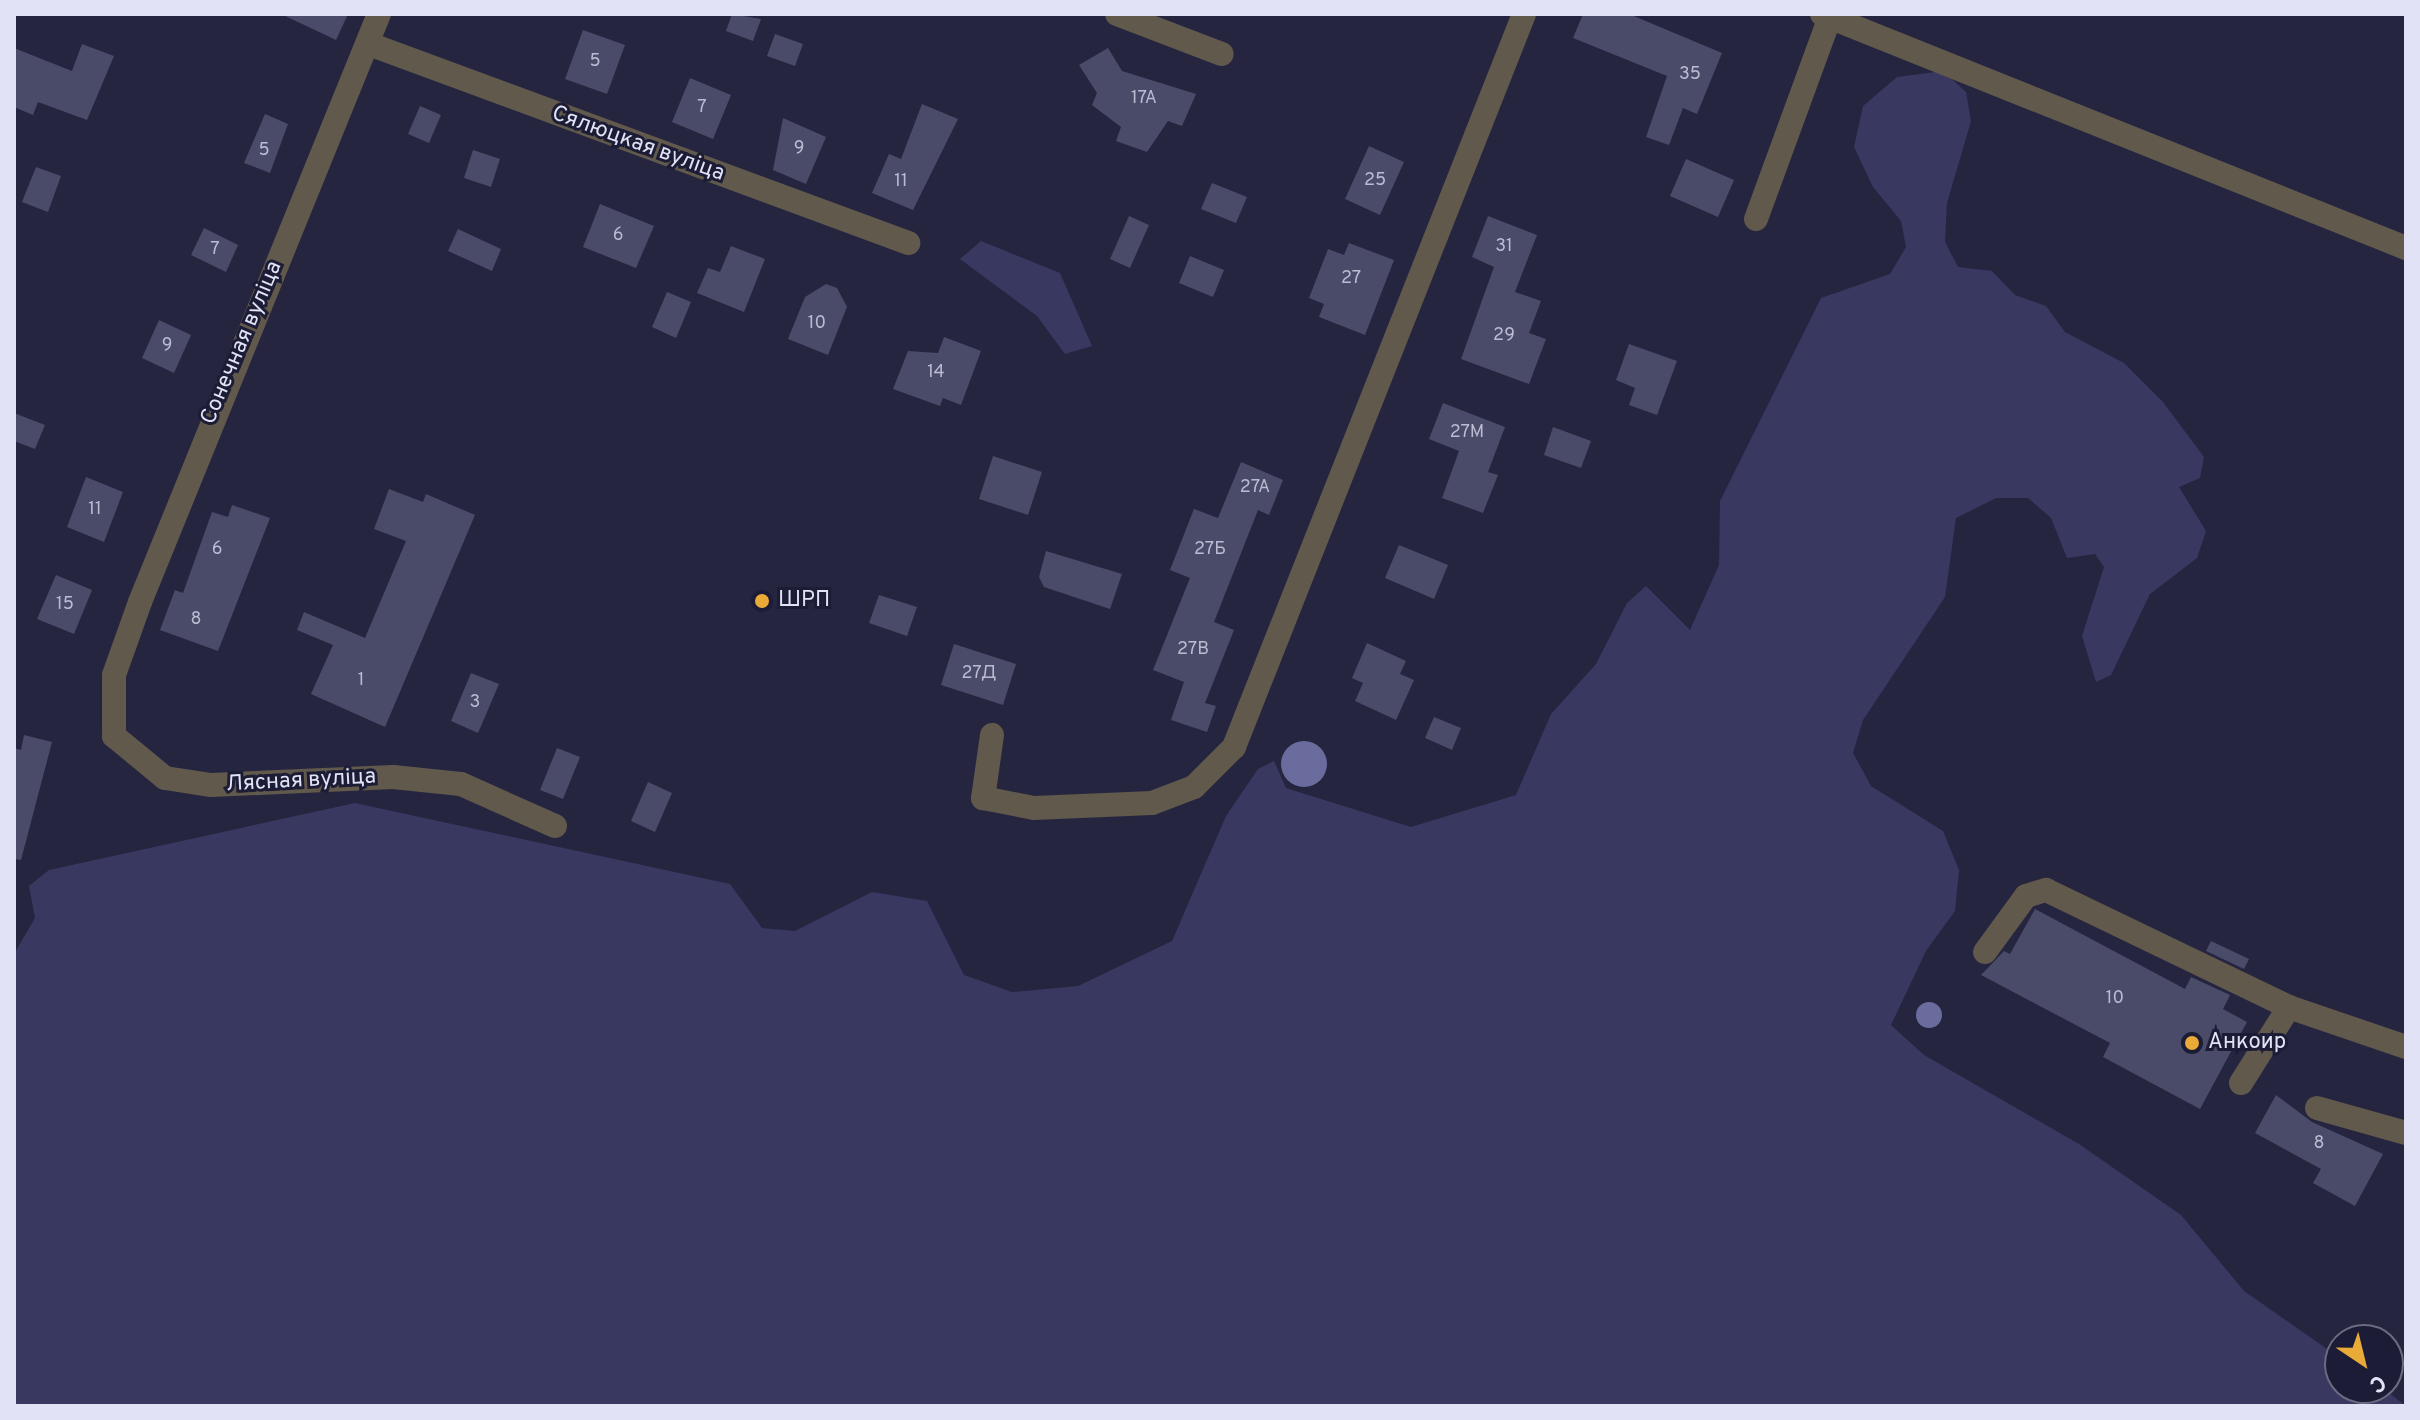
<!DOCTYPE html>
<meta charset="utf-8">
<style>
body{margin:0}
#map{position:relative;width:2420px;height:1420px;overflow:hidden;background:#252540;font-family:Overpass,sans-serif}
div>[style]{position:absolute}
.green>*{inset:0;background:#383861}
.water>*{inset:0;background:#6b6c9e}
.round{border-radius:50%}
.building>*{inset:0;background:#494b69}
.minor>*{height:24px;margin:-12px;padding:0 12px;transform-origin:12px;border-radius:12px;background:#61594c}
.dots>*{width:22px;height:22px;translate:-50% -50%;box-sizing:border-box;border:4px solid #1c1c36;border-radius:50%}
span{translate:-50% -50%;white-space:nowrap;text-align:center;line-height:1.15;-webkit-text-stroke:6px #1c1c36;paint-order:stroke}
.number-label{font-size:18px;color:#bbbcd2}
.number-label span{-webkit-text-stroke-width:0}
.street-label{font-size:22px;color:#e1e2f5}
.poi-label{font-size:22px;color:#e1e2f5}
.left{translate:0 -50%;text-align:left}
.frame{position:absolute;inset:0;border:16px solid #e1e2f5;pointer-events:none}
.north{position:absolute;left:2324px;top:1324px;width:80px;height:80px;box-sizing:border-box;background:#1c1c36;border:2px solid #6b6b82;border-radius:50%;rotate:145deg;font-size:22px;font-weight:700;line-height:32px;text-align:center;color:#e1e2f5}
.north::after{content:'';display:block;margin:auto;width:28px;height:36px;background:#eaaa38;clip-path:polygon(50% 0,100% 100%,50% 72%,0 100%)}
</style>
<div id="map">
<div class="green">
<i style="clip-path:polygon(1943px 71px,1966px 92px,1971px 121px,1947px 203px,1945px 242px,1958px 267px,1992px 271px,2015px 295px,2046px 306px,2065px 332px,2124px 363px,2163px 402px,2204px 457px,2200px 478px,2179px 487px,2206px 531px,2197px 558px,2150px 594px,2111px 675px,2096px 682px,2082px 636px,2104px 567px,2095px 554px,2067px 558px,2051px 518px,2028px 498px,1996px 498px,1956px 518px,1945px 597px,1863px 720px,1853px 753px,1871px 786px,1943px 831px,1959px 870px,1955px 911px,1926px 951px,1891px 1025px,1924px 1055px,2079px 1144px,2181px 1215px,2244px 1291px,2340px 1358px,2340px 1388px,2383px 1388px,2406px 1406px,14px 1406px,14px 954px,35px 918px,29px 886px,49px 870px,355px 803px,730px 884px,762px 928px,795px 931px,872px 892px,927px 901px,964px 975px,1012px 992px,1078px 986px,1172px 941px,1226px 816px,1258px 769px,1274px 761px,1286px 788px,1411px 827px,1516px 795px,1551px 714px,1596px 664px,1627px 603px,1646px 586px,1690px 630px,1719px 565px,1720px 501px,1821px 298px,1890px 274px,1906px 247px,1901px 221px,1873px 187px,1854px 147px,1863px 106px,1897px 77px)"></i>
<i style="clip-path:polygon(981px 241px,1060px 273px,1092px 346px,1065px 354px,1037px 316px,960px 259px)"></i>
</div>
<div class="water">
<i class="round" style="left:1281px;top:741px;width:46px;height:46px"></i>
<i class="round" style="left:1916px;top:1002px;width:26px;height:26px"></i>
</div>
<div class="building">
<i style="clip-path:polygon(281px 14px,348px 14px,336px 40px)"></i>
<i style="clip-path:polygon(732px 14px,761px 19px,753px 41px,726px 31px)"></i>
<i style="clip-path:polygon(1583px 14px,1629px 14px,1722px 53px,1697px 114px,1683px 108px,1669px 145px,1646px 137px,1667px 76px,1573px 38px)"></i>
<i style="clip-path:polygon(583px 30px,625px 45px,607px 94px,565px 79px)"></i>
<i style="clip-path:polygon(775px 34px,803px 44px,795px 66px,767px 56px)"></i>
<i style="clip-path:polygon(82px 44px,114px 56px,87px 120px,38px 102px,33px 115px,14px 107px,14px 48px,72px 71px)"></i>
<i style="clip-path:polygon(1108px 48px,1122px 71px,1196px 94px,1182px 126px,1168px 121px,1147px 152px,1116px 141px,1121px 127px,1092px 105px,1097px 93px,1079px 65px)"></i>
<i style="clip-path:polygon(690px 78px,731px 95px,713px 139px,672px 122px)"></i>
<i style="clip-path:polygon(922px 104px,958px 119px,913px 210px,872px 193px,889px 154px,901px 159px)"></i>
<i style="clip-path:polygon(420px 106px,441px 115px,429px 143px,408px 134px)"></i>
<i style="clip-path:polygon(265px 114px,288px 124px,270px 173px,244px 163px)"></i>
<i style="clip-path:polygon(783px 118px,826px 137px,806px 184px,773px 170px)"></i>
<i style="clip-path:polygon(1369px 146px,1404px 162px,1380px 215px,1345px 199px)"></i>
<i style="clip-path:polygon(473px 150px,500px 159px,491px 187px,464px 178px)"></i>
<i style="clip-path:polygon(1686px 159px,1734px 180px,1718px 217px,1670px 196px)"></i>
<i style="clip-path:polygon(36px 167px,61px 176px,48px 212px,22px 202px)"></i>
<i style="clip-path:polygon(1212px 183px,1247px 197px,1236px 223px,1201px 209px)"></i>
<i style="clip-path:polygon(600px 204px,654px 226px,636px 268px,583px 247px)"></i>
<i style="clip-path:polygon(1129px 216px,1149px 225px,1130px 268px,1110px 259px)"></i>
<i style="clip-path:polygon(1488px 216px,1537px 235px,1515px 292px,1541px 301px,1529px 333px,1546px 339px,1529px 384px,1461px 359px,1494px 267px,1472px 257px)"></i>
<i style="clip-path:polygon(204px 228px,238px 245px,226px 272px,191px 255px)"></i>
<i style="clip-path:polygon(458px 229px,501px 249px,492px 271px,448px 251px)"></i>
<i style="clip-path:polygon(1349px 243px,1394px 260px,1365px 335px,1319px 317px,1324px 304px,1309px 298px,1328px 249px,1344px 255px)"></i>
<i style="clip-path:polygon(731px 246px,765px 259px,744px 312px,697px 293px,708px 268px,720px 272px)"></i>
<i style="clip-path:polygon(1190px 256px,1224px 270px,1213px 297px,1179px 283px)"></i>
<i style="clip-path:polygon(826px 284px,837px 288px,847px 307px,828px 355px,788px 339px,805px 297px)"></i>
<i style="clip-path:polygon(667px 292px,691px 302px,676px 338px,652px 327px)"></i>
<i style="clip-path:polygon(159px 320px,191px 335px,174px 373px,142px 358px)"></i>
<i style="clip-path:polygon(944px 337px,981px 351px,961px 405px,943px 398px,940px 406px,893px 389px,908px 351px,938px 353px)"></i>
<i style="clip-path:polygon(1629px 344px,1677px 361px,1657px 415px,1629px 405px,1635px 388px,1616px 380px)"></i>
<i style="clip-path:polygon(1443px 403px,1505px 427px,1488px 472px,1498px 475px,1483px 513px,1442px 498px,1459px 451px,1429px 439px)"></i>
<i style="clip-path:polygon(14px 413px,45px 425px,35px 449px,14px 441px)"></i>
<i style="clip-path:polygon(1553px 427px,1591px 441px,1581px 468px,1544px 455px)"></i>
<i style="clip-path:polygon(993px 456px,1042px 472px,1028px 515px,979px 499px)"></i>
<i style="clip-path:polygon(1241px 462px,1283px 480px,1269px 515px,1258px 510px,1214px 622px,1234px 630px,1205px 703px,1216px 706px,1207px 732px,1171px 720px,1184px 682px,1153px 670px,1190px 578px,1170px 570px,1194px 509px,1218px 518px)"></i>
<i style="clip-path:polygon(86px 477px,123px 492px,104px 542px,67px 527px)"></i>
<i style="clip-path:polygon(389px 489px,423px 502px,426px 494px,475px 515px,385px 727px,311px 694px,333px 645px,297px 630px,304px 612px,365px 638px,406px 541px,374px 529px)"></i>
<i style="clip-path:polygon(232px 505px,270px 518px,218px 651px,160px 630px,175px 590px,183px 593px,212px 512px,228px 517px)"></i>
<i style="clip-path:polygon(1399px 545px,1448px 565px,1434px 599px,1385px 578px)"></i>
<i style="clip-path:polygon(1046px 551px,1122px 574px,1110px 609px,1044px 587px,1039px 577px)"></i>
<i style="clip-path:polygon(56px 575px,92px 590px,74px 634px,37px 619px)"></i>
<i style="clip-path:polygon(879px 595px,917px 607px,907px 636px,869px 623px)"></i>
<i style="clip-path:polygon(1367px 643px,1406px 661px,1400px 674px,1414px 680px,1396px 720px,1355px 701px,1363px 683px,1352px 678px)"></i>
<i style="clip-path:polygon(954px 644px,1016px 664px,1003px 705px,941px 685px)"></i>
<i style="clip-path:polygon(471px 673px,499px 684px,478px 733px,451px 721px)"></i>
<i style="clip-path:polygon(1434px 717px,1461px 728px,1452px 750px,1425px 738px)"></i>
<i style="clip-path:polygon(24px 735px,52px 742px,21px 860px,14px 859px,14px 748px,21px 750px)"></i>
<i style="clip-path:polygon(557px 748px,580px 757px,563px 799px,540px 790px)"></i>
<i style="clip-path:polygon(648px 782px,672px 793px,655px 832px,631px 821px)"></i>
<i style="clip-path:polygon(2035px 909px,2185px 989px,2191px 977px,2230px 995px,2223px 1009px,2247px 1022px,2200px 1109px,2103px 1057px,2110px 1043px,1981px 975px,2004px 951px,2010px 954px)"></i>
<i style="clip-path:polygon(2211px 941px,2249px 959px,2244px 969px,2206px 951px)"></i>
<i style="clip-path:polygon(2276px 1095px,2312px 1122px,2383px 1154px,2355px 1206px,2313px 1183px,2321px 1169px,2255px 1133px)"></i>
</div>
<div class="minor">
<i style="left:379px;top:14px;width:635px;rotate:112.12deg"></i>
<i style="left:140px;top:602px;width:77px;rotate:109.6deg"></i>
<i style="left:114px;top:675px;width:61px;rotate:90deg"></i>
<i style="left:114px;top:736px;width:66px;rotate:39.5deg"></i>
<i style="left:165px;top:778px;width:47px;rotate:8.7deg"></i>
<i style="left:211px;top:785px;width:182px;rotate:-2.5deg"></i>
<i style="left:393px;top:777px;width:68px;rotate:5.9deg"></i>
<i style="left:461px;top:784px;width:103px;rotate:24.1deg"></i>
<i style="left:1117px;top:14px;width:112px;rotate:20.9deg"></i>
<i style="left:1822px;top:14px;width:629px;rotate:21.84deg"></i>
<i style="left:369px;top:44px;width:575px;rotate:20.26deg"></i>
<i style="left:1756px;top:219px;width:215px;rotate:-69.9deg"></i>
<i style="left:992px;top:735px;width:64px;rotate:98.1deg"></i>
<i style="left:983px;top:798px;width:52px;rotate:11.1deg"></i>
<i style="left:1034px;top:808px;width:118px;rotate:-2.4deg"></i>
<i style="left:1152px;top:803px;width:45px;rotate:-20.9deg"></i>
<i style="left:1194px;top:787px;width:57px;rotate:-45deg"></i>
<i style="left:1234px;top:747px;width:788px;rotate:-68.41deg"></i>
<i style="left:1985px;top:952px;width:69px;rotate:-53.8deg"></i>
<i style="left:2026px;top:896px;width:21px;rotate:-17deg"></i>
<i style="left:2046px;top:890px;width:270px;rotate:25.7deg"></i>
<i style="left:2289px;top:1007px;width:124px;rotate:18.9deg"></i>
<i style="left:2241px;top:1083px;width:90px;rotate:-57.7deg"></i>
<i style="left:2317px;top:1108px;width:92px;rotate:15.7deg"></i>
</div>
<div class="dots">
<i style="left:762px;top:601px;background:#eaaa38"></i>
<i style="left:2192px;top:1043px;background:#eaaa38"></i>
</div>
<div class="number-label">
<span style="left:595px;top:62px">5</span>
<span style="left:1690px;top:75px">35</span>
<span style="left:1144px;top:99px">17А</span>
<span style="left:702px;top:108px">7</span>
<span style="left:799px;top:149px">9</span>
<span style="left:264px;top:151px">5</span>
<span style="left:1375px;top:181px">25</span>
<span style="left:901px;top:182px">11</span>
<span style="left:618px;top:236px">6</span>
<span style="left:1504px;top:247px">31</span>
<span style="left:215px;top:250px">7</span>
<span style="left:1351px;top:279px">27</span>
<span style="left:817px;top:324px">10</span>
<span style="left:1504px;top:336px">29</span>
<span style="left:167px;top:346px">9</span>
<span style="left:936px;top:373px">14</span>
<span style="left:1467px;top:433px">27М</span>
<span style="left:1255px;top:488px">27А</span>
<span style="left:95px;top:510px">11</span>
<span style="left:217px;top:550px">6</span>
<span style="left:1210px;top:550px">27Б</span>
<span style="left:65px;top:605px">15</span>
<span style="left:196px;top:620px">8</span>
<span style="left:1193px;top:650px">27В</span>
<span style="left:979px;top:674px">27Д</span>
<span style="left:361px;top:681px">1</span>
<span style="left:475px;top:703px">3</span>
<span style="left:2115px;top:999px">10</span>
<span style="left:2319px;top:1144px">8</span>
</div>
<div class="street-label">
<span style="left:638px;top:144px;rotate:20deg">Сялюцкая вуліца</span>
<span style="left:242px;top:343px;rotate:-67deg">Сонечная вуліца</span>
<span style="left:301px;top:781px;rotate:-3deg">Лясная вуліца</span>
</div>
<div class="poi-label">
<span class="left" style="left:778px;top:601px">ШРП</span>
<span class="left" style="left:2208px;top:1043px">Анкоир</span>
</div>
<div class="frame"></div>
<div class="north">С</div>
</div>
